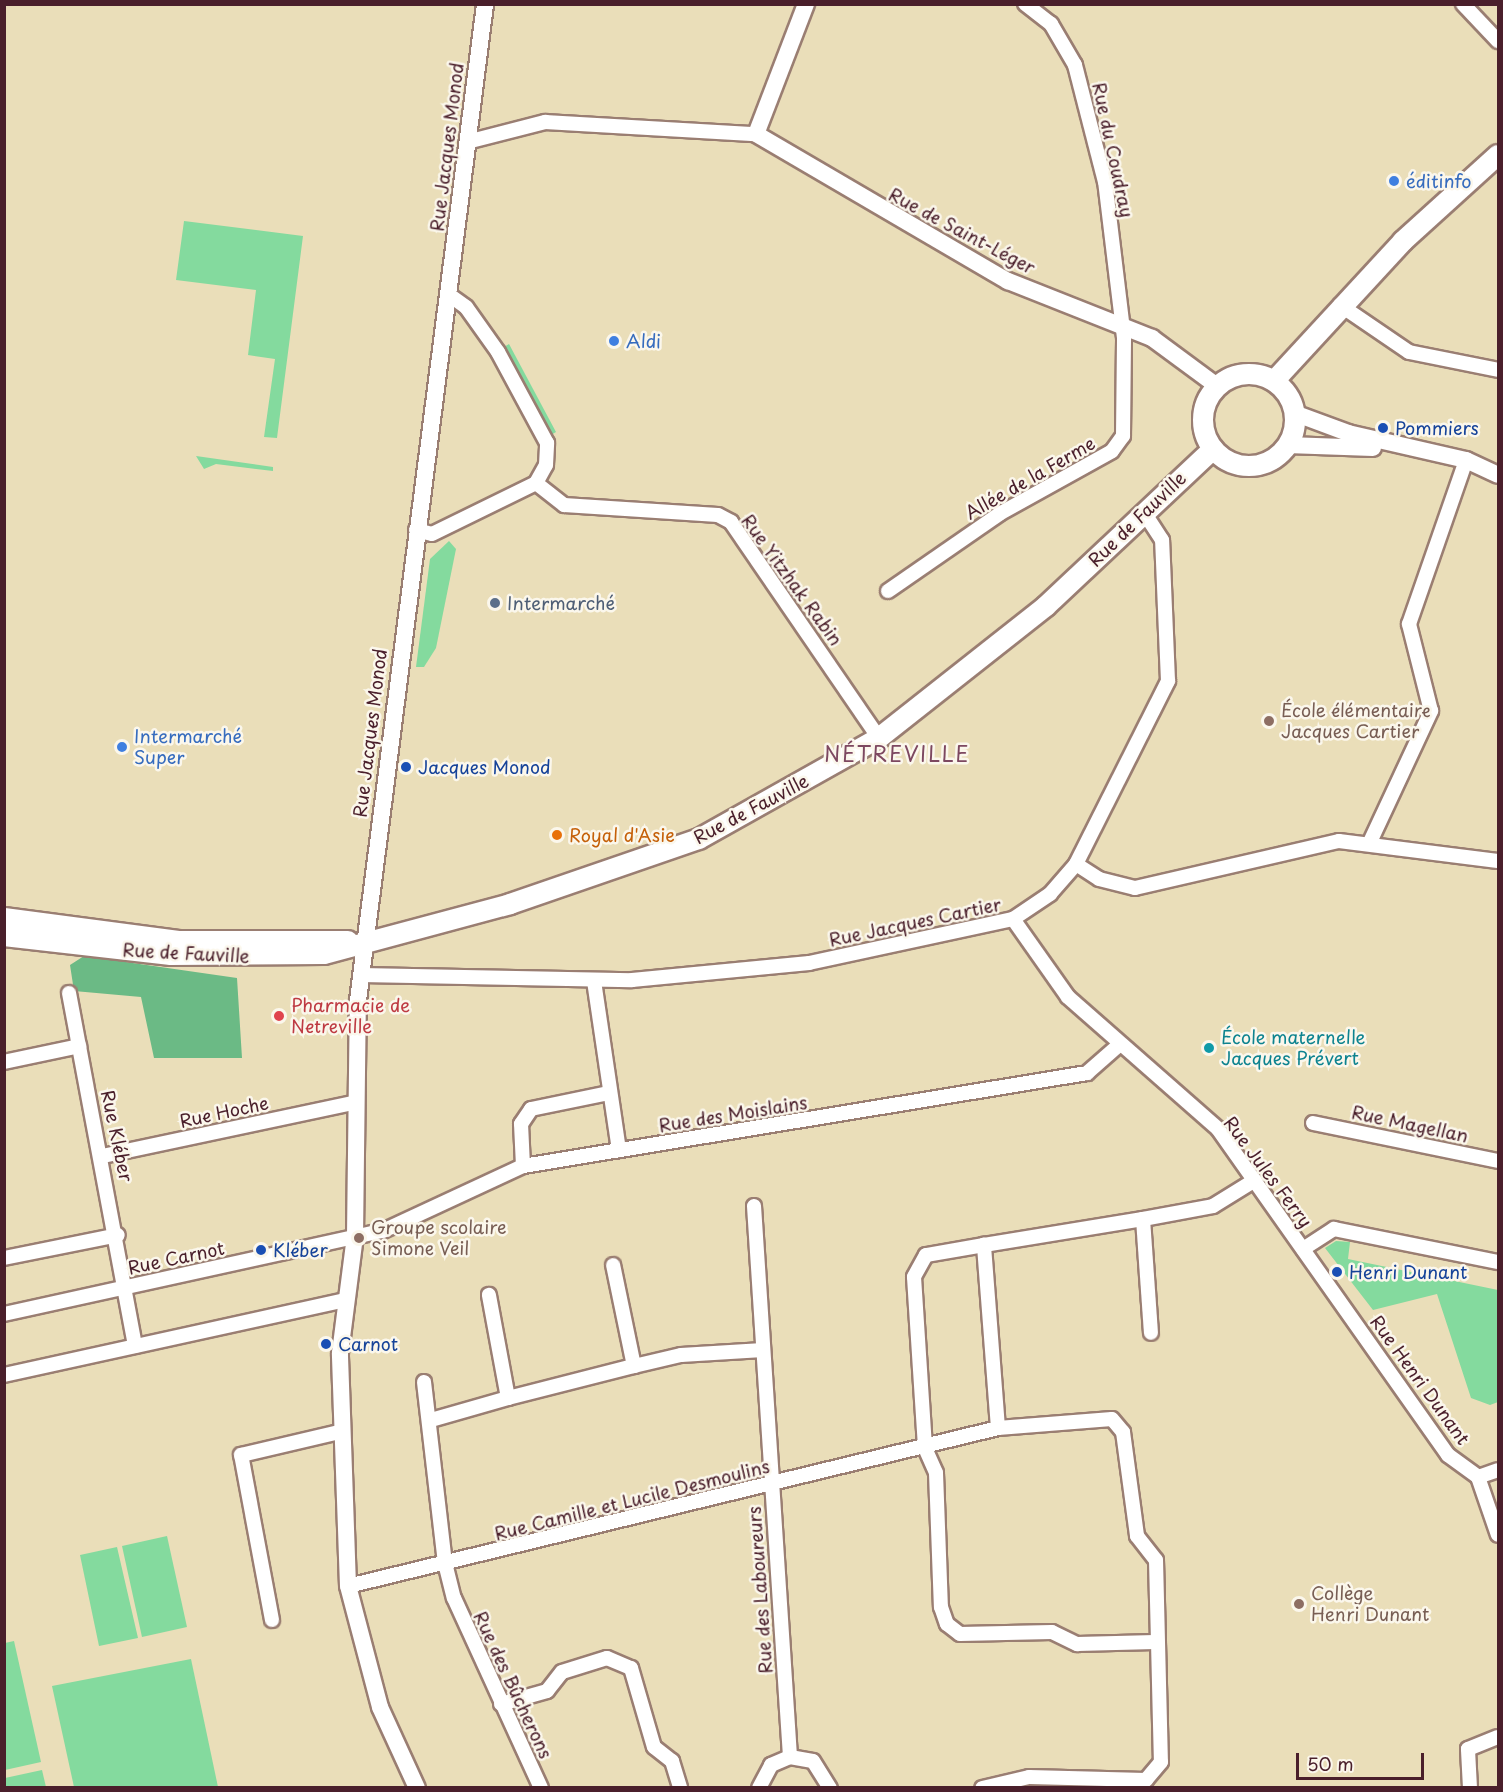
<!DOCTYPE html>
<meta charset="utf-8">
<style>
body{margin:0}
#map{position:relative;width:1503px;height:1792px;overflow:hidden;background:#eadeb9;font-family:"Playpen Sans",sans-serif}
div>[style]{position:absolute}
.green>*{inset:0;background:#84da9e}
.forest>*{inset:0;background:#6bba85}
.roads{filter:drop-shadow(2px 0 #9a7e72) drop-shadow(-2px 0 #9a7e72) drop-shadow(0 2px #9a7e72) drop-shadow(0 -2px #9a7e72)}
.minor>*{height:14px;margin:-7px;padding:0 7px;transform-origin:7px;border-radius:7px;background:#fff}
.tertiary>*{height:16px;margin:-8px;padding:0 8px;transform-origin:8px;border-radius:8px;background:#fff}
.secondary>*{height:20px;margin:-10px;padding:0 10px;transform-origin:10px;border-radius:10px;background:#fff}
.secondary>.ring{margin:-10px;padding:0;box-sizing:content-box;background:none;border:20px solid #fff;border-radius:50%}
.dots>*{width:16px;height:16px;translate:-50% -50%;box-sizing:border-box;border:3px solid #fbf7ec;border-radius:50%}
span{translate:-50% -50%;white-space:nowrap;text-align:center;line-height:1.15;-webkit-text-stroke:5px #fbf7ec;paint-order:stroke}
.street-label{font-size:18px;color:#4a1f2b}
.shop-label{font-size:18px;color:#366cbe}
.left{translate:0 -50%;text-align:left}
.transit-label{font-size:18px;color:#164399}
.service-label{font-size:18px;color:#4e5e75}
.education-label{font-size:18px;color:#785e54}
.food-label{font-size:18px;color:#c56008}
.health-label{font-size:18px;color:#be3a42}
.culture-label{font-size:18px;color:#0d838f}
.quarter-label{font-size:21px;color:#7d4860;letter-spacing:1.5px}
.frame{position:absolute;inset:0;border:6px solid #4a1f2b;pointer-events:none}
.scale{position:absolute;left:1296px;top:1753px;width:128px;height:27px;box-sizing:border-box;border:3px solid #4a1f2b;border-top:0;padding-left:8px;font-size:18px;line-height:21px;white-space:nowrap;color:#4a1f2b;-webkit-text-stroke:4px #fbf7ec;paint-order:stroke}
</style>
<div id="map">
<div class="green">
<i style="clip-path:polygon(184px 221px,303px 236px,277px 438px,264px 437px,275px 359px,248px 355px,256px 290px,176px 280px)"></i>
<i style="clip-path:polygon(509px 344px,556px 432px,551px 435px,504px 347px)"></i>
<i style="clip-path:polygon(196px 456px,273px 467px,273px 471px,216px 464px,204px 469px)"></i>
<i style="clip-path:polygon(449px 541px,456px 549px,436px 648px,424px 667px,416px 667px,430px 559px)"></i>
<i style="clip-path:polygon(1336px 1241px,1350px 1242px,1348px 1259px,1498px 1290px,1498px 1402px,1490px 1405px,1471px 1398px,1437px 1294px,1373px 1310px,1325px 1248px)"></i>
<i style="clip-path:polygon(167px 1536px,187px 1627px,142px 1637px,122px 1546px)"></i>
<i style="clip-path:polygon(117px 1547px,138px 1638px,99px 1646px,80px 1555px)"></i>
<i style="clip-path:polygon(14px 1641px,41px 1762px,5px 1770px,5px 1643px)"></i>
<i style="clip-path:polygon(191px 1659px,218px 1787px,74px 1787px,52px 1686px)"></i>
<i style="clip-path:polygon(42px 1770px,46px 1787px,5px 1787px,5px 1778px)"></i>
</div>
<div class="forest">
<i style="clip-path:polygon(84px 956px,237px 978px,242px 1058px,154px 1058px,141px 997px,74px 991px,70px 965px)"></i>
</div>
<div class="roads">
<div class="minor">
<i style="left:1463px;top:4px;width:51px;rotate:46.6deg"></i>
<i style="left:467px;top:142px;width:81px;rotate:-14.4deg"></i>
<i style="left:545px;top:122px;width:211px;rotate:3.3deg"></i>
<i style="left:1340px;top:305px;width:83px;rotate:34.3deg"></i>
<i style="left:1409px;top:352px;width:91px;rotate:11.4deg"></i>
<i style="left:536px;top:483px;width:36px;rotate:38deg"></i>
<i style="left:564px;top:505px;width:154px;rotate:3.7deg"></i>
<i style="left:718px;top:515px;width:15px;rotate:28deg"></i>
<i style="left:731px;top:522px;width:262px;rotate:55.6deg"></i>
<i style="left:416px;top:530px;width:16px;rotate:14deg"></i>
<i style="left:432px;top:534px;width:116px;rotate:-26.1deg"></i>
<i style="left:536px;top:483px;width:21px;rotate:-61deg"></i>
<i style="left:546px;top:465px;width:22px;rotate:-87deg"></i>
<i style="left:547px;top:443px;width:103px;rotate:-118.3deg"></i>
<i style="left:498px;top:352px;width:55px;rotate:-125.4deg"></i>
<i style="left:466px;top:307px;width:22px;rotate:-144deg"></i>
<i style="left:888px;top:591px;width:135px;rotate:-34.7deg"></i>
<i style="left:999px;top:514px;width:129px;rotate:-29.1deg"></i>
<i style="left:1112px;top:451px;width:19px;rotate:-54deg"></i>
<i style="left:1123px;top:436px;width:98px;rotate:-89.4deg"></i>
<i style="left:1124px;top:338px;width:157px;rotate:-96.9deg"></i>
<i style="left:1105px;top:182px;width:121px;rotate:-104.4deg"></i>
<i style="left:1075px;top:65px;width:48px;rotate:-120.3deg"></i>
<i style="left:1051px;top:24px;width:33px;rotate:-142deg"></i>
<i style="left:1370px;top:842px;width:145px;rotate:-65deg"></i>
<i style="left:1431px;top:711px;width:90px;rotate:-104.2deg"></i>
<i style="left:1409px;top:624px;width:174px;rotate:-70.8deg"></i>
<i style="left:1076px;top:864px;width:27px;rotate:33deg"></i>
<i style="left:1099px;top:879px;width:37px;rotate:14deg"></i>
<i style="left:1135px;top:888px;width:209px;rotate:-13deg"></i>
<i style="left:1339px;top:841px;width:160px;rotate:7.2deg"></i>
<i style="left:1013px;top:919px;width:95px;rotate:54.8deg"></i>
<i style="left:1068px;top:997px;width:200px;rotate:41.3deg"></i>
<i style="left:1218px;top:1129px;width:399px;rotate:54.8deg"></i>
<i style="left:1448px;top:1455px;width:37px;rotate:36deg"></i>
<i style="left:1478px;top:1477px;width:61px;rotate:71deg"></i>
<i style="left:361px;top:975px;width:271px;rotate:1.1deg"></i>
<i style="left:632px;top:980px;width:178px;rotate:-5.5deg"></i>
<i style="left:809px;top:963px;width:209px;rotate:-12.2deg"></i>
<i style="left:1013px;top:919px;width:45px;rotate:-34deg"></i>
<i style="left:1050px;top:894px;width:40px;rotate:-49deg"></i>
<i style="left:1076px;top:864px;width:205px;rotate:-63.3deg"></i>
<i style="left:1168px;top:681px;width:141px;rotate:-92.4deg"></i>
<i style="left:1162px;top:540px;width:33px;rotate:-123deg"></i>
<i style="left:594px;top:981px;width:171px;rotate:81.6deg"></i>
<i style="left:69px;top:993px;width:359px;rotate:79.4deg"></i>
<i style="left:4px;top:1062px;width:77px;rotate:-12deg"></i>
<i style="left:1313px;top:1123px;width:189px;rotate:11.6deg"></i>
<i style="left:103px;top:1156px;width:256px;rotate:-12deg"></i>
<i style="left:523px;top:1166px;width:42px;rotate:-92.7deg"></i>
<i style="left:521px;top:1124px;width:18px;rotate:-56deg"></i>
<i style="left:531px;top:1109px;width:80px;rotate:-11.6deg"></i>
<i style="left:754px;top:1206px;width:552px;rotate:86.26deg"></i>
<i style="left:1143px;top:1219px;width:71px;rotate:-10.5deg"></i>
<i style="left:1213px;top:1206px;width:49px;rotate:-31.8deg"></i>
<i style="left:984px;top:1245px;width:161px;rotate:-9.3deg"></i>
<i style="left:1143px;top:1219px;width:114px;rotate:86deg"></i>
<i style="left:1303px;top:1249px;width:37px;rotate:-33deg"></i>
<i style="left:1334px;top:1229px;width:167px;rotate:11.4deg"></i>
<i style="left:4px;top:1258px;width:116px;rotate:-11.4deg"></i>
<i style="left:4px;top:1314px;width:388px;rotate:-12.4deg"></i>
<i style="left:383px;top:1231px;width:154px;rotate:-24.9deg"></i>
<i style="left:523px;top:1166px;width:572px;rotate:-9.36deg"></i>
<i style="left:1087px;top:1073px;width:43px;rotate:-41.2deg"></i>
<i style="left:634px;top:1366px;width:48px;rotate:-13.2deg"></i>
<i style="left:681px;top:1355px;width:82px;rotate:-3.5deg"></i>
<i style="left:4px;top:1375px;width:349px;rotate:-12.4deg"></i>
<i style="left:424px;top:1382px;width:182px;rotate:83.4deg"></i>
<i style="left:445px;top:1563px;width:36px;rotate:76deg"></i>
<i style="left:454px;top:1598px;width:209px;rotate:65.4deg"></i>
<i style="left:508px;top:1398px;width:130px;rotate:-14.3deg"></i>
<i style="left:634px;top:1366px;width:103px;rotate:-101.7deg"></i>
<i style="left:431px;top:1420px;width:80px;rotate:-15.9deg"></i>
<i style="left:508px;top:1398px;width:105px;rotate:-100.5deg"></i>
<i style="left:998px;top:1428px;width:184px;rotate:-94.4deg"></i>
<i style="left:984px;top:1245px;width:59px;rotate:170.2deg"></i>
<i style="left:926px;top:1255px;width:25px;rotate:119deg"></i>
<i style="left:914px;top:1277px;width:171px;rotate:86.3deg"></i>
<i style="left:925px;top:1448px;width:27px;rotate:66deg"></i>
<i style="left:936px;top:1473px;width:134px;rotate:87.9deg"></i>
<i style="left:941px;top:1607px;width:18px;rotate:71deg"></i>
<i style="left:947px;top:1624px;width:16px;rotate:38deg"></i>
<i style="left:960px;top:1634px;width:92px;rotate:-1.2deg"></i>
<i style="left:1052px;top:1632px;width:28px;rotate:26deg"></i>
<i style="left:1077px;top:1644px;width:78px;rotate:-1.5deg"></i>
<i style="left:1478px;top:1477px;width:21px;rotate:-19deg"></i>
<i style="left:348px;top:1586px;width:669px;rotate:-13.66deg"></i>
<i style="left:998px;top:1428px;width:114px;rotate:-4.5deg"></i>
<i style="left:1112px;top:1419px;width:17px;rotate:50deg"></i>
<i style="left:1123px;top:1432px;width:105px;rotate:82.3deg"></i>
<i style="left:1137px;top:1536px;width:31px;rotate:52deg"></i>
<i style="left:1156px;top:1560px;width:202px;rotate:88.6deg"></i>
<i style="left:1161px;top:1762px;width:23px;rotate:130deg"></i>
<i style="left:1146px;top:1780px;width:117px;rotate:-178.5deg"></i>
<i style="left:1029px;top:1777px;width:48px;rotate:166.8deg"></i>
<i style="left:272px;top:1620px;width:168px;rotate:-100.6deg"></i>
<i style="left:241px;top:1455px;width:101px;rotate:-13.2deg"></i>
<i style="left:501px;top:1704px;width:48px;rotate:-15.8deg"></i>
<i style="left:547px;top:1691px;width:24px;rotate:-52deg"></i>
<i style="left:562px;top:1672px;width:47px;rotate:-17.3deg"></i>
<i style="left:607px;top:1658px;width:26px;rotate:23deg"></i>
<i style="left:631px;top:1668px;width:82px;rotate:73.8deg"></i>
<i style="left:654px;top:1747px;width:23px;rotate:38deg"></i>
<i style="left:672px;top:1761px;width:28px;rotate:73deg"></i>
<i style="left:759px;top:1788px;width:26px;rotate:-62deg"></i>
<i style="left:771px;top:1765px;width:21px;rotate:-23deg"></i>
<i style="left:790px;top:1757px;width:23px;rotate:10deg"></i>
<i style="left:813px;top:1761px;width:32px;rotate:58deg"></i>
<i style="left:1470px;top:1788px;width:39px;rotate:-93deg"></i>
<i style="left:1468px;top:1749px;width:32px;rotate:-22deg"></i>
</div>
<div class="tertiary">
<i style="left:806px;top:4px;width:139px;rotate:111deg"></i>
<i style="left:756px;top:134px;width:292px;rotate:30.3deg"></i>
<i style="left:1008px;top:281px;width:155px;rotate:21.6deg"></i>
<i style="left:1152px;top:338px;width:81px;rotate:36.4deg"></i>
<i style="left:1294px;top:413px;width:58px;rotate:20.3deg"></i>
<i style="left:1348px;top:433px;width:121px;rotate:12.9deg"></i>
<i style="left:1466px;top:460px;width:35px;rotate:25deg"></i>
<i style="left:1287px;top:445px;width:86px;rotate:2deg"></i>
<i style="left:417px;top:1788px;width:89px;rotate:-114.6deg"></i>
<i style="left:380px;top:1707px;width:125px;rotate:-104.8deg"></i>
<i style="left:348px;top:1586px;width:233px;rotate:-92deg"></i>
<i style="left:340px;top:1353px;width:118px;rotate:-82.7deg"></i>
<i style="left:355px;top:1236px;width:236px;rotate:-89.3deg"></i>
<i style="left:358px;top:1000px;width:1004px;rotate:-82.73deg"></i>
</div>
<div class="secondary">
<i class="ring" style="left:1203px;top:374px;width:72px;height:72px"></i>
<i style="left:1274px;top:381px;width:190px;rotate:-47.3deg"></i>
<i style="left:1403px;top:241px;width:128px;rotate:-42.2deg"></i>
<i style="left:4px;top:918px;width:176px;rotate:7.5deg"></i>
<i style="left:178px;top:941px;width:170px"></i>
<i style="left:4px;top:936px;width:168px;rotate:6.5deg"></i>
<i style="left:171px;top:955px;width:153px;rotate:-0.4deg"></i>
<i style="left:324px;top:954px;width:193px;rotate:-15deg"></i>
<i style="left:510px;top:904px;width:200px;rotate:-19deg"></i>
<i style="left:699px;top:839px;width:206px;rotate:-29.3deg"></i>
<i style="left:879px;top:738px;width:213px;rotate:-38.3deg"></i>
<i style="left:1046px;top:606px;width:229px;rotate:-43.2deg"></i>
</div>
</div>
<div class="dots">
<i style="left:1394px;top:181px;background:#3f7fe0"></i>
<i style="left:614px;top:341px;background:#3f7fe0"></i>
<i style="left:1383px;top:428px;background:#1a4fb4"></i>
<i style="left:495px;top:603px;background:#5c6f8a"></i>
<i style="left:1269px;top:721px;background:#8d6e63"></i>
<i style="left:122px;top:747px;background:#3f7fe0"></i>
<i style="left:406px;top:767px;background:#1a4fb4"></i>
<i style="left:557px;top:835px;background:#e8710a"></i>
<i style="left:279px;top:1016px;background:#e0444e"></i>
<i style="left:1209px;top:1048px;background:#0f9aa8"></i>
<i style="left:359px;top:1238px;background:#8d6e63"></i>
<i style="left:261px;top:1250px;background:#1a4fb4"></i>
<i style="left:1337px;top:1272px;background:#1a4fb4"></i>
<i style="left:326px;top:1344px;background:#1a4fb4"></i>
<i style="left:1299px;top:1604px;background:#8d6e63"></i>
</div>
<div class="street-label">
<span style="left:447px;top:147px;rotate:-83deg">Rue Jacques Monod</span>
<span style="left:1113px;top:150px;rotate:78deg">Rue du Coudray</span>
<span style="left:962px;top:231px;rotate:28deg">Rue de Saint-Léger</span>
<span style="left:1030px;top:478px;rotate:-30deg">Allée de la Ferme</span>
<span style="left:1137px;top:519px;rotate:-44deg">Rue de Fauville</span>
<span style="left:792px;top:580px;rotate:54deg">Rue Yitzhak Rabin</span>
<span style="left:370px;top:733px;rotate:-83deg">Rue Jacques Monod</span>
<span style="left:751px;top:809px;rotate:-28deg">Rue de Fauville</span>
<span style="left:915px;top:922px;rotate:-12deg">Rue Jacques Cartier</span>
<span style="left:186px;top:953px;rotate:3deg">Rue de Fauville</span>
<span style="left:224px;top:1112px;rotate:-12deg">Rue Hoche</span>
<span style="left:733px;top:1114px;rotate:-9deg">Rue des Moislains</span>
<span style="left:1410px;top:1124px;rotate:12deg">Rue Magellan</span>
<span style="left:117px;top:1136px;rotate:78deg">Rue Kléber</span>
<span style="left:1268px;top:1172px;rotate:53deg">Rue Jules Ferry</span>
<span style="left:176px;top:1258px;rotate:-12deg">Rue Carnot</span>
<span style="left:1420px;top:1380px;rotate:54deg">Rue Henri Dunant</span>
<span style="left:632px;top:1500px;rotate:-14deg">Rue Camille et Lucile Desmoulins</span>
<span style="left:760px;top:1590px;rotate:-94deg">Rue des Laboureurs</span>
<span style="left:513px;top:1685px;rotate:65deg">Rue des Bûcherons</span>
</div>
<div class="shop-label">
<span class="left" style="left:1406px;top:181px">éditinfo</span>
<span class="left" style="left:626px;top:341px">Aldi</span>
<span class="left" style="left:134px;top:747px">Intermarché<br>Super</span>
</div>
<div class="transit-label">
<span class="left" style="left:1395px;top:428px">Pommiers</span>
<span class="left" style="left:418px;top:767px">Jacques Monod</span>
<span class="left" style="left:273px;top:1250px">Kléber</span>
<span class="left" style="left:1349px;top:1272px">Henri Dunant</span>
<span class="left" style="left:338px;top:1344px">Carnot</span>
</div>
<div class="service-label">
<span class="left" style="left:507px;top:603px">Intermarché</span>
</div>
<div class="education-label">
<span class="left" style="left:1281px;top:721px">École élémentaire<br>Jacques Cartier</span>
<span class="left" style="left:371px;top:1238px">Groupe scolaire<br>Simone Veil</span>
<span class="left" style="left:1311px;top:1604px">Collège<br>Henri Dunant</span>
</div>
<div class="food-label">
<span class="left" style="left:569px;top:835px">Royal d'Asie</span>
</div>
<div class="health-label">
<span class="left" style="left:291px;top:1016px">Pharmacie de<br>Netreville</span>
</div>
<div class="culture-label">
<span class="left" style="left:1221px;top:1048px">École maternelle<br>Jacques Prévert</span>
</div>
<div class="quarter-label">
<span style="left:897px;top:753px">NÉTREVILLE</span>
</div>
<div class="frame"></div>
<div class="scale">50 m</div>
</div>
